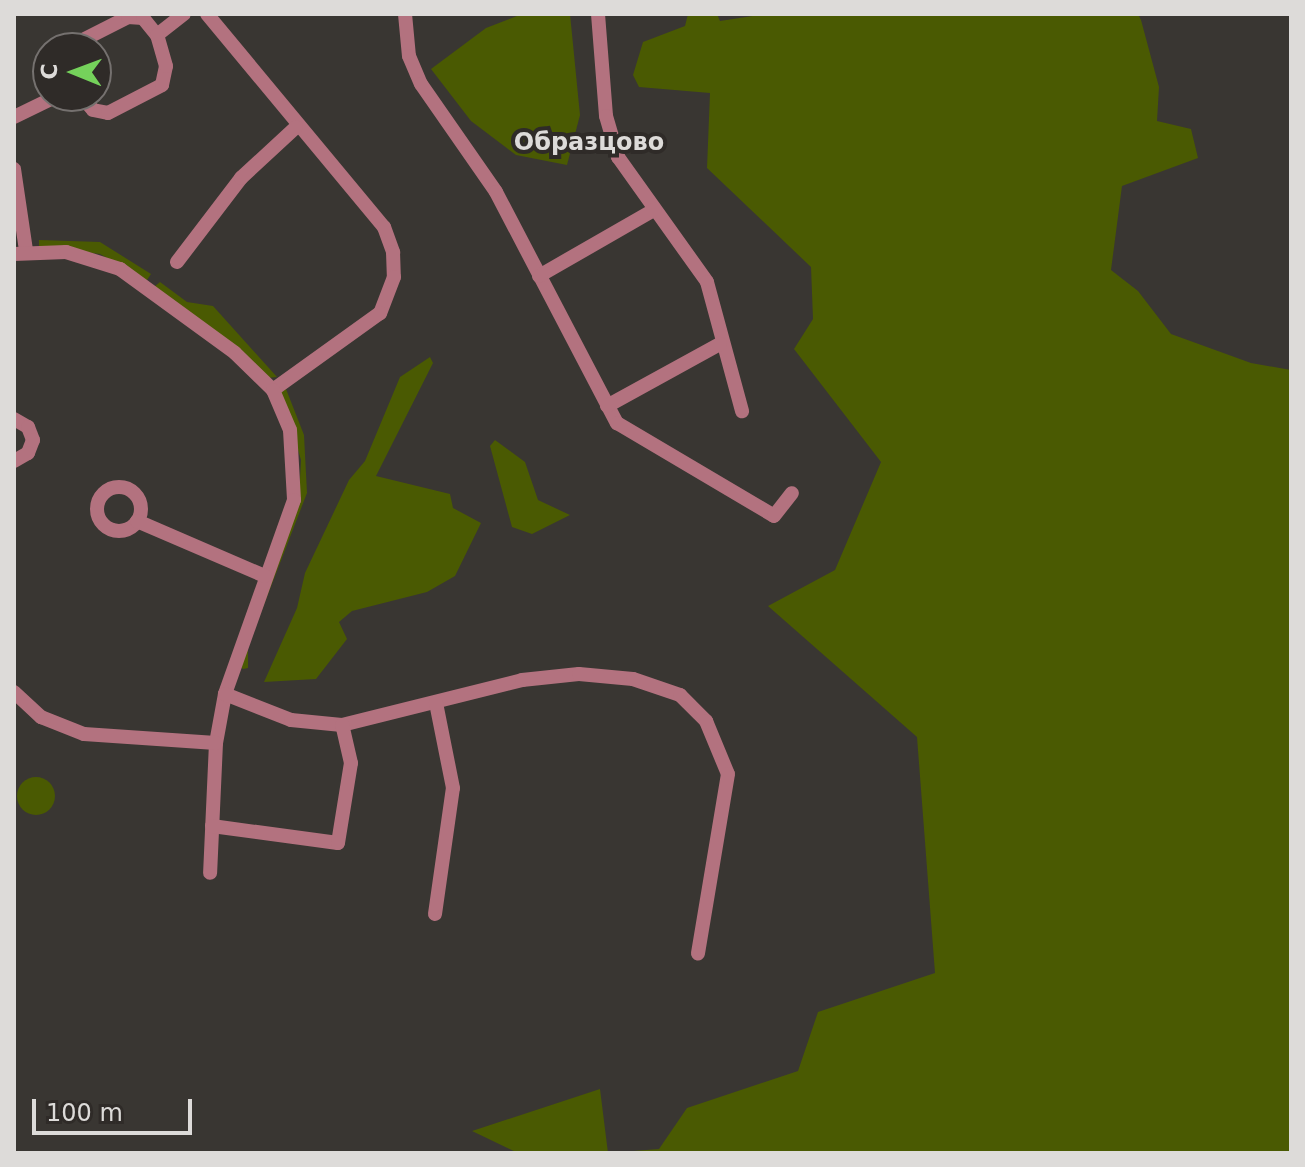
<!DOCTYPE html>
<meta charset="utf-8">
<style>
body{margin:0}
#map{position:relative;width:1305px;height:1167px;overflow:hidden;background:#393632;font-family:"DejaVu Sans",sans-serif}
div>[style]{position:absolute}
.green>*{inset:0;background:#4a5a02}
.round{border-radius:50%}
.minor>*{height:14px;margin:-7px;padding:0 7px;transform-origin:7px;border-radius:7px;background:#b3727f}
.minor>.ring{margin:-7px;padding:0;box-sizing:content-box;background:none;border:14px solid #b3727f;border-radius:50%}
span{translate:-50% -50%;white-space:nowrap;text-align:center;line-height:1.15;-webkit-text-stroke:8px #2f2b28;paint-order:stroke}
.neighbourhood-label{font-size:24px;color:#dddbd9;font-weight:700}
.frame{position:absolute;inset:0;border:16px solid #dddbd9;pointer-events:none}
.north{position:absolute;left:32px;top:32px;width:80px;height:80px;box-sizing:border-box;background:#2f2b28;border:2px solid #75716f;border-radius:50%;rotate:271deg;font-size:22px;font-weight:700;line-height:32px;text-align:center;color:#dddbd9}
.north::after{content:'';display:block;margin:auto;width:28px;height:36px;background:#75d25b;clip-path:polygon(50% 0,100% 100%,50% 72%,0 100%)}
.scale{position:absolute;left:32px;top:1099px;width:160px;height:36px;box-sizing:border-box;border:4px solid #dddbd9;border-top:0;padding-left:10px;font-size:24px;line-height:28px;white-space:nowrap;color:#dddbd9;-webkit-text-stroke:6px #2f2b28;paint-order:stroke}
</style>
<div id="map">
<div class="green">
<i style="clip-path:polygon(522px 14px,570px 14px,580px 115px,567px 165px,516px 155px,471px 121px,431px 69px,486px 28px)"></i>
<i style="clip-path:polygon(688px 14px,717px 14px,720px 21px,766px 14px,1138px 14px,1141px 20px,1159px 87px,1157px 121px,1191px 129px,1198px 158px,1122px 186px,1111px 270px,1138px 291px,1171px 334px,1251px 363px,1291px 370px,1291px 1153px,518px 1153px,472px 1131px,600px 1089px,608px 1153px,659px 1149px,687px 1108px,798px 1071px,818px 1012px,935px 973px,917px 737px,768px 606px,835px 570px,881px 462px,794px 349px,813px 319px,811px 267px,707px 168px,710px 93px,639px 87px,633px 75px,643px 42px,685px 26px)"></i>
<i style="clip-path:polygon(39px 240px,100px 242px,151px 274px,147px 280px,100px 254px,39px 246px)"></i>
<i style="clip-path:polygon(160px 282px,187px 302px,213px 306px,277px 377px,267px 378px,154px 287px)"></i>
<i style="clip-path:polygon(430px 357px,433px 363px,376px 476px,450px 494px,453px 508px,481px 523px,455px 576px,427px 592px,352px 611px,339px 622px,347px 639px,316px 679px,264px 682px,297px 608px,305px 573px,349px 480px,365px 461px,400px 377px)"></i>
<i style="clip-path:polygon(286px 389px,304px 435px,307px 493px,248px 646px,248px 668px,243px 669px,240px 666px,299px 499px,301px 460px,281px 392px)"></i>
<i style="clip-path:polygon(495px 440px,525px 462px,538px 500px,570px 515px,532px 534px,512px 527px,490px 446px)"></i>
<i class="round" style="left:17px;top:777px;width:38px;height:38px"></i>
</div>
<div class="minor">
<i style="left:207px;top:14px;width:277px;rotate:50.3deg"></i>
<i style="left:384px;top:227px;width:27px;rotate:70deg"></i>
<i style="left:393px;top:252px;width:25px;rotate:88deg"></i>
<i style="left:394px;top:277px;width:39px;rotate:111deg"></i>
<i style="left:380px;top:313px;width:132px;rotate:144.3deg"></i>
<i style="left:405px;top:14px;width:42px;rotate:84.6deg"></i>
<i style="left:409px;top:56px;width:30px;rotate:67deg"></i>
<i style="left:421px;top:84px;width:131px;rotate:55.2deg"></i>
<i style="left:496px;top:192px;width:261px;rotate:62.4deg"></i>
<i style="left:617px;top:423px;width:182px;rotate:30.6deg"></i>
<i style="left:774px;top:516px;width:29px;rotate:-52deg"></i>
<i style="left:598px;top:14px;width:102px;rotate:85.5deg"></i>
<i style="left:606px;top:116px;width:43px;rotate:73.7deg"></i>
<i style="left:618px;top:157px;width:153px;rotate:54.5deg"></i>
<i style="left:707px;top:282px;width:134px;rotate:74.8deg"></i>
<i style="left:67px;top:48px;width:68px;rotate:-26.9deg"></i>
<i style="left:128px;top:17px;width:15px;rotate:4deg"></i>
<i style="left:143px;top:18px;width:22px;rotate:51deg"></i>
<i style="left:157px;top:35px;width:34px;rotate:-38deg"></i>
<i style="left:81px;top:96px;width:18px;rotate:49deg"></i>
<i style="left:93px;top:110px;width:15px;rotate:11deg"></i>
<i style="left:108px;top:113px;width:61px;rotate:-27.4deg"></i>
<i style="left:162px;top:85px;width:19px;rotate:-78deg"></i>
<i style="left:166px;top:66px;width:32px;rotate:-106deg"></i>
<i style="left:14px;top:117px;width:48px;rotate:-26deg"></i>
<i style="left:14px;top:169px;width:82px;rotate:81.6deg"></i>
<i style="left:14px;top:254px;width:52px;rotate:-2.2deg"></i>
<i style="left:66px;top:252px;width:57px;rotate:17.5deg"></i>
<i style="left:120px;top:269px;width:142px;rotate:36.1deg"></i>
<i style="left:235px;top:353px;width:53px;rotate:44.2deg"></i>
<i style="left:273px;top:390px;width:43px;rotate:67deg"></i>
<i style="left:290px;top:430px;width:70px;rotate:86.7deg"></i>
<i style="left:294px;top:500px;width:206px;rotate:109.6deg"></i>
<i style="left:225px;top:694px;width:50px;rotate:100.4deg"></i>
<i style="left:216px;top:743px;width:130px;rotate:92.6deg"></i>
<i style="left:177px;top:262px;width:106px;rotate:-52.7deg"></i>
<i style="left:241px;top:178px;width:75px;rotate:-42.8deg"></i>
<i style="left:539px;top:276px;width:133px;rotate:-29.9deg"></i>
<i style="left:607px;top:406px;width:129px;rotate:-28.8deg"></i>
<i style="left:14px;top:419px;width:16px;rotate:30deg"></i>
<i style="left:28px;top:427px;width:14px;rotate:69deg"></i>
<i style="left:33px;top:440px;width:14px;rotate:111deg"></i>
<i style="left:28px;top:453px;width:16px;rotate:150deg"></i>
<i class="ring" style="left:97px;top:487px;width:30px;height:30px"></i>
<i style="left:137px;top:521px;width:139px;rotate:23.3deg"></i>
<i style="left:14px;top:692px;width:37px;rotate:43deg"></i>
<i style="left:41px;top:717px;width:46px;rotate:21.6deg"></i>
<i style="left:84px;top:734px;width:132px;rotate:3.9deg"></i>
<i style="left:225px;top:694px;width:71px;rotate:21.5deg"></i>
<i style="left:291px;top:720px;width:51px;rotate:5.6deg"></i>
<i style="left:342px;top:725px;width:186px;rotate:-14deg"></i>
<i style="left:522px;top:680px;width:57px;rotate:-6deg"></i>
<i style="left:579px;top:674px;width:54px;rotate:5.3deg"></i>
<i style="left:633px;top:679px;width:50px;rotate:18.8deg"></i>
<i style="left:680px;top:695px;width:37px;rotate:45deg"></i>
<i style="left:706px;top:721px;width:57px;rotate:67.5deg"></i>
<i style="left:728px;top:774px;width:182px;rotate:99.5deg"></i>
<i style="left:212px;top:826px;width:127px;rotate:7.7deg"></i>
<i style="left:338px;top:843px;width:81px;rotate:-80.8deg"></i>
<i style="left:351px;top:763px;width:39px;rotate:-103deg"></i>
<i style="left:435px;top:914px;width:127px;rotate:-81.9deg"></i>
<i style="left:453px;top:788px;width:87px;rotate:-101.3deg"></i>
</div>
<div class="neighbourhood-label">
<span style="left:589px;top:143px">Образцово</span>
</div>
<div class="frame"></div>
<div class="north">С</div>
<div class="scale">100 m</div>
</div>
